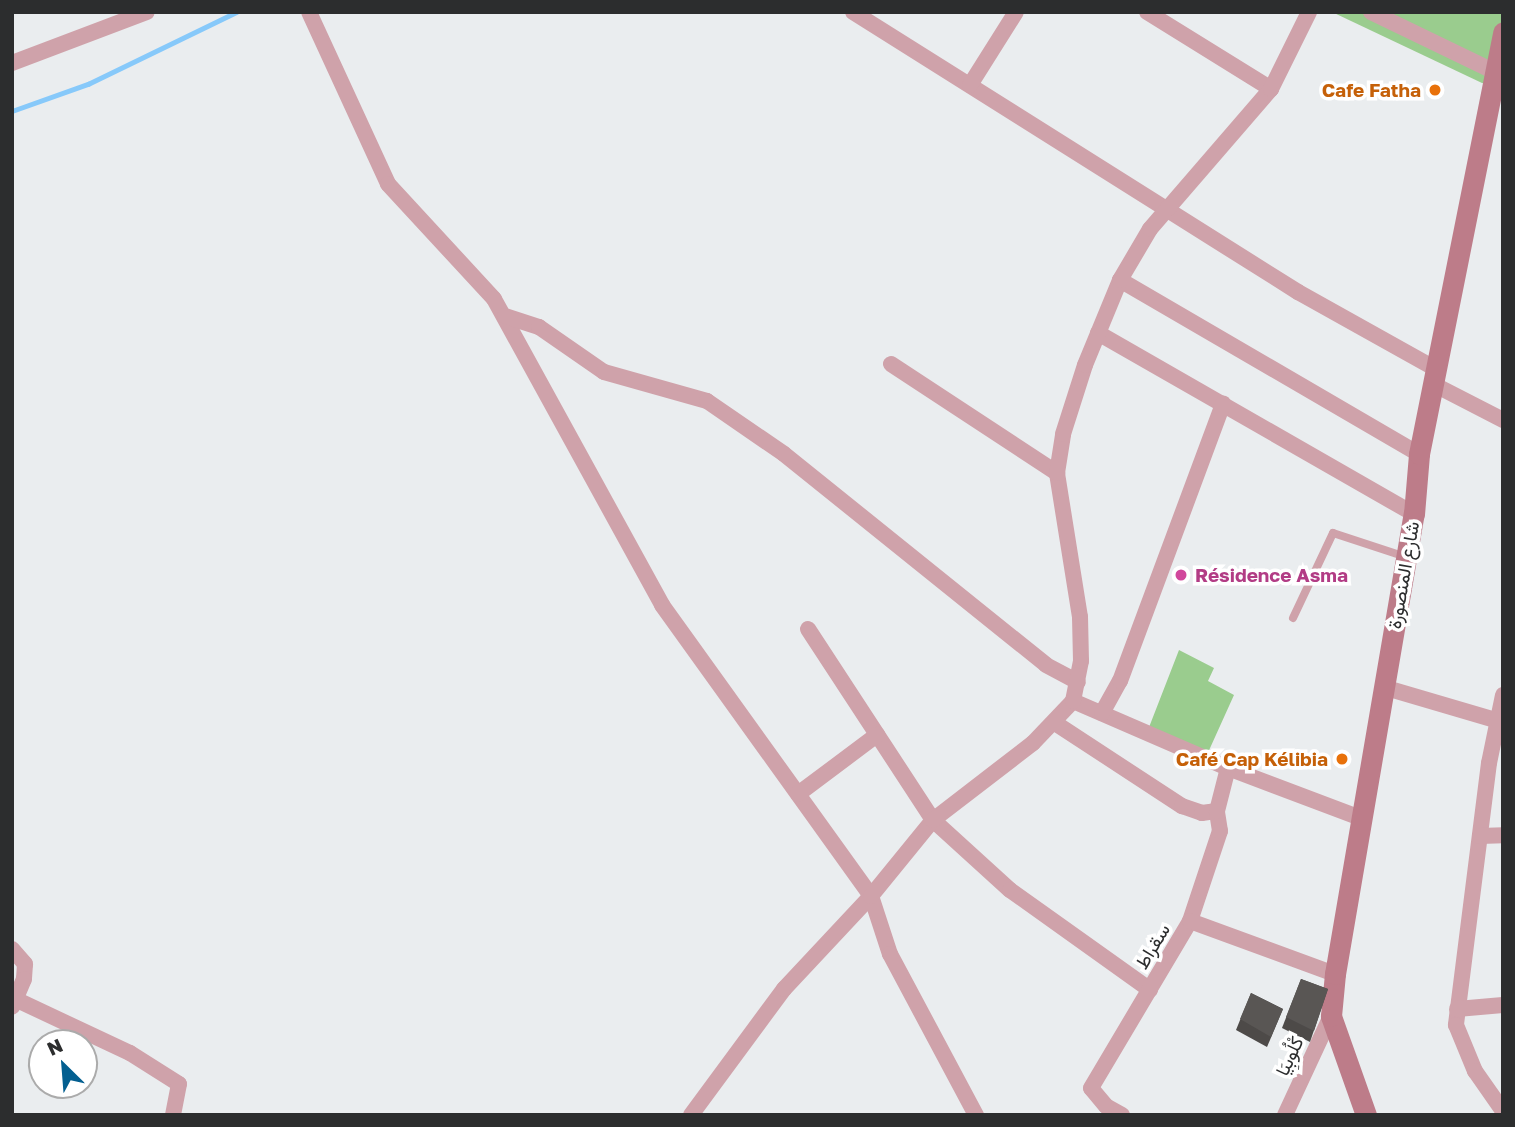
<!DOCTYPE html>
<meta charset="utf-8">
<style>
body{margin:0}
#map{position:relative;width:1515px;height:1127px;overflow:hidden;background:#eaedef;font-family:"Golos Text",Vazirmatn,sans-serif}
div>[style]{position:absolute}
.green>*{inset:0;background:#9acc8e}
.stream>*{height:4.5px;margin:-2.25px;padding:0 2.25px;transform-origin:2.25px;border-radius:2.25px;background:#87c9fa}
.lane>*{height:8px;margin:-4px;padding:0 4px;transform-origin:4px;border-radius:4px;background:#cfa2aa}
.street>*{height:16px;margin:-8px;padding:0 8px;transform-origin:8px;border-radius:8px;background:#cfa2aa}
.secondary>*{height:21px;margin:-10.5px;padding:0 10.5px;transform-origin:10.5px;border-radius:10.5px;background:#bd7c89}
.wall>*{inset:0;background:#4d4a48}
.building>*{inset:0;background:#595654}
.dots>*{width:19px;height:19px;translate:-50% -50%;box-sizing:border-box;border:4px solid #fff;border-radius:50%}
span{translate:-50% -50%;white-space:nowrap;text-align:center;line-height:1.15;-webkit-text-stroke:7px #fff;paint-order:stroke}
.food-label{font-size:19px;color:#c56008;font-weight:700}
.right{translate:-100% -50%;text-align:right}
.hotel-label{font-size:19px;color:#b23c85;font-weight:700}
.left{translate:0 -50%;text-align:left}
.street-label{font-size:19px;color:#2c2d2e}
.frame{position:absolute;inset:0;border:14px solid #2c2d2e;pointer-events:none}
.north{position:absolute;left:28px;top:1029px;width:70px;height:70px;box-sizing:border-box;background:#fff;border:2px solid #ababab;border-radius:50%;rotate:335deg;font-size:19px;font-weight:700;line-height:28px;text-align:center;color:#2c2d2e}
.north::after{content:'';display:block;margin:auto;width:24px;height:32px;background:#035f90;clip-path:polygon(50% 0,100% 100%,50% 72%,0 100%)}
</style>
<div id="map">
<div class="green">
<i style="clip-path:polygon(1332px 12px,1503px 12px,1503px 88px,1482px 83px)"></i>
<i style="clip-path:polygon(1179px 650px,1214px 668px,1208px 681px,1234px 695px,1206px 757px,1146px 735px)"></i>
</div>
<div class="stream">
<i style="left:12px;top:111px;width:81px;rotate:-19.6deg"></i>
<i style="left:88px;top:84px;width:165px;rotate:-25.9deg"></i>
</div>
<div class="lane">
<i style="left:1293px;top:618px;width:94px;rotate:-64.8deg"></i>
<i style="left:1333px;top:533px;width:77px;rotate:18.2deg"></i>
</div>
<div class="street">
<i style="left:309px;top:12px;width:189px;rotate:65.3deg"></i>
<i style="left:388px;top:184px;width:156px;rotate:47.3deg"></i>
<i style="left:494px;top:299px;width:349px;rotate:61.2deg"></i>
<i style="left:662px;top:605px;width:358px;rotate:54.3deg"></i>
<i style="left:871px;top:896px;width:61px;rotate:71.9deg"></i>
<i style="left:890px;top:954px;width:183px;rotate:61.9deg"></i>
<i style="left:853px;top:12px;width:526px;rotate:32.18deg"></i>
<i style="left:1298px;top:292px;width:158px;rotate:29.2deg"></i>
<i style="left:1147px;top:12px;width:146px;rotate:31.8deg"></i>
<i style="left:1371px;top:12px;width:138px;rotate:25.8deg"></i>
<i style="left:12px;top:63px;width:144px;rotate:-20.7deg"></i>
<i style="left:970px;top:85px;width:86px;rotate:-57.8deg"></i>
<i style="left:1120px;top:280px;width:346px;rotate:30.2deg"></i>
<i style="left:505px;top:316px;width:36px;rotate:18deg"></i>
<i style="left:539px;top:327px;width:79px;rotate:34.7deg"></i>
<i style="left:604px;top:372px;width:107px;rotate:15.7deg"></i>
<i style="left:707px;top:401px;width:93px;rotate:34.5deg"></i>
<i style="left:784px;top:454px;width:336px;rotate:38.8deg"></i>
<i style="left:1046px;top:665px;width:36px;rotate:28deg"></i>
<i style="left:1098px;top:333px;width:364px;rotate:29.8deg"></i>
<i style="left:891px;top:364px;width:199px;rotate:33.3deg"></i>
<i style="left:1433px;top:384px;width:79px;rotate:27.2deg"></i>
<i style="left:808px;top:629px;width:228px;rotate:56.8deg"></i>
<i style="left:933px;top:820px;width:104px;rotate:42.3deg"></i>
<i style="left:1010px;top:890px;width:172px;rotate:35.5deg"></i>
<i style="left:1383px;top:687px;width:117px;rotate:16.4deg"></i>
<i style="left:1503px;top:695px;width:69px;rotate:101.6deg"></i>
<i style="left:1489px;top:763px;width:264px;rotate:97.2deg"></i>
<i style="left:1456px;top:1025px;width:50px;rotate:67.6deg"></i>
<i style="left:1475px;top:1071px;width:49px;rotate:55deg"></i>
<i style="left:1073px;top:701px;width:169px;rotate:23.4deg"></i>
<i style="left:1228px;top:768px;width:141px;rotate:20.7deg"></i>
<i style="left:1102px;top:713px;width:37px;rotate:-61deg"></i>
<i style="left:1120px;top:681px;width:296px;rotate:-69.6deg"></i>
<i style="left:1055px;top:723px;width:152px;rotate:33.2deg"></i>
<i style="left:1182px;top:806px;width:21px;rotate:19deg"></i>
<i style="left:1202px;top:813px;width:15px;rotate:-8deg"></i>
<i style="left:798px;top:794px;width:99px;rotate:-36.8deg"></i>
<i style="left:1480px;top:836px;width:23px;rotate:-2deg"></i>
<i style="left:1190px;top:921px;width:95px;rotate:-71.6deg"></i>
<i style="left:1220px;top:831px;width:20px;rotate:-99deg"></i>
<i style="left:1217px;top:811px;width:44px;rotate:-75.7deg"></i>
<i style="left:12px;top:949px;width:20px;rotate:49deg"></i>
<i style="left:25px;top:964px;width:15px;rotate:94deg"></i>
<i style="left:24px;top:979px;width:30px;rotate:113deg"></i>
<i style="left:15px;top:999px;width:127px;rotate:25.2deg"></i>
<i style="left:130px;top:1053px;width:58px;rotate:32.3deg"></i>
<i style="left:179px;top:1084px;width:32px;rotate:101deg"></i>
<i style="left:1457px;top:1009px;width:46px;rotate:-5deg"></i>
<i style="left:691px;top:1115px;width:157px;rotate:-53.6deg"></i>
<i style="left:784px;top:989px;width:127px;rotate:-46.9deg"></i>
<i style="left:871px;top:896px;width:98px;rotate:-50.8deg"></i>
<i style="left:933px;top:820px;width:126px;rotate:-37.6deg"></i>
<i style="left:1033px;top:743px;width:58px;rotate:-46.4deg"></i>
<i style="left:1073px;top:701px;width:41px;rotate:-78.7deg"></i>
<i style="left:1081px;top:661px;width:44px;rotate:-91.3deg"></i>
<i style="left:1080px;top:617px;width:146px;rotate:-99.1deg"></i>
<i style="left:1057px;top:473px;width:39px;rotate:-81deg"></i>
<i style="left:1063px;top:434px;width:72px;rotate:-72.3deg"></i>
<i style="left:1085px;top:365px;width:92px;rotate:-67.6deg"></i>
<i style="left:1120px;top:280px;width:59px;rotate:-59.5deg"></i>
<i style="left:1150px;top:229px;width:185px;rotate:-49.2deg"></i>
<i style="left:1271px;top:89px;width:86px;rotate:-63.7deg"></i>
<i style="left:1122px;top:1115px;width:18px;rotate:-151deg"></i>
<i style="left:1106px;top:1106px;width:23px;rotate:-130deg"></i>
<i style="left:1091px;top:1088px;width:194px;rotate:-59.3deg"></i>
<i style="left:1190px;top:921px;width:154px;rotate:20.1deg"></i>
<i style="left:1285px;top:1115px;width:109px;rotate:-65.1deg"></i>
</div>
<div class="secondary">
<i style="left:1366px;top:1115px;width:105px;rotate:-109.5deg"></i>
<i style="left:1331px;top:1016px;width:42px;rotate:-84.6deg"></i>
<i style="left:1335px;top:974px;width:467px;rotate:-80.3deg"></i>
<i style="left:1414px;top:514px;width:60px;rotate:-85.2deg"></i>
<i style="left:1419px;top:454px;width:430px;rotate:-78.7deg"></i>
</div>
<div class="wall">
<i style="clip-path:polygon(1301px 979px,1328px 989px,1310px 1042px,1282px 1028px)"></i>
<i style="clip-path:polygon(1251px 993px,1283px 1009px,1267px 1047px,1236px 1030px)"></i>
</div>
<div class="building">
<i style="clip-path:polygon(1301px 979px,1328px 989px,1314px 1031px,1286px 1017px)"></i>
<i style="clip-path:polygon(1251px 993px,1283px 1009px,1271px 1037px,1240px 1019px)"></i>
</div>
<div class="dots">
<i style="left:1435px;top:90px;background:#e8710a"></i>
<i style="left:1181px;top:575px;background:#d1479c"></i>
<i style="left:1342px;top:759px;background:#e8710a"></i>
</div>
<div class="food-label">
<span class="right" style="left:1421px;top:90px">Cafe Fatha</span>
<span class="right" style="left:1328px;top:759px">Café Cap Kélibia</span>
</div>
<div class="hotel-label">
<span class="left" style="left:1195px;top:575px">Résidence Asma</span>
</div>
<div class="street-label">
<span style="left:1403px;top:575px;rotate:-80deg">شارع المنصورة</span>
<span style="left:1152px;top:946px;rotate:-59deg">سقراط</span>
<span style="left:1289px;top:1056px;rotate:-65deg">كْلُوبِيَا</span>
</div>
<div class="frame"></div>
<div class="north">N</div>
</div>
